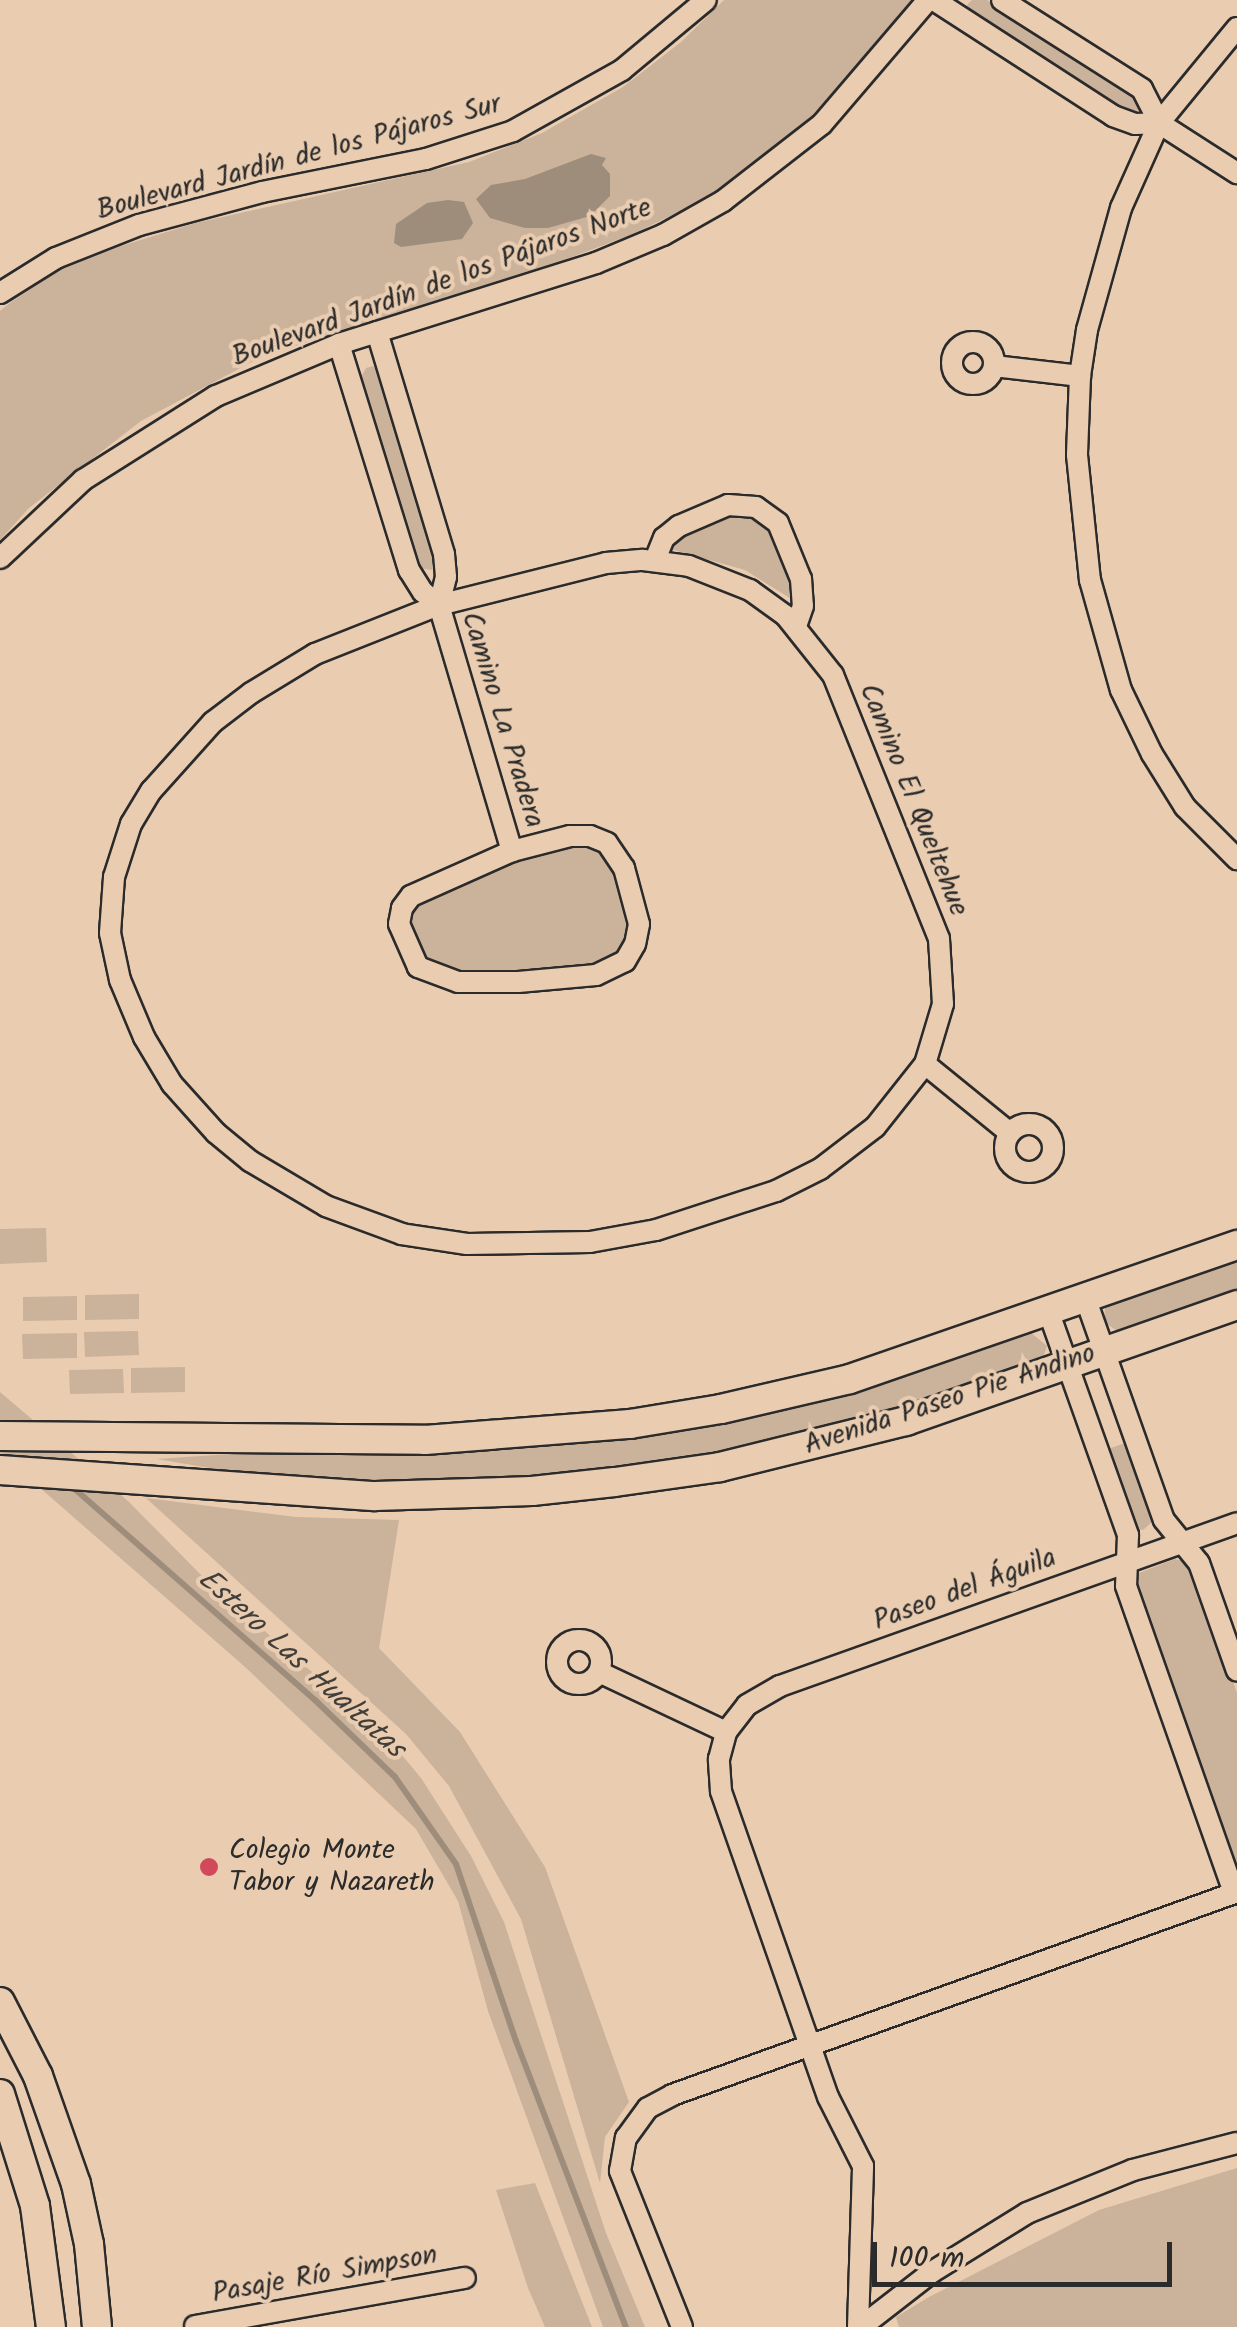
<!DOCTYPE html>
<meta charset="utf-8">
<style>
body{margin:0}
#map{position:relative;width:1237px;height:2327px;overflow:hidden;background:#eacdb1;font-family:Kalam,sans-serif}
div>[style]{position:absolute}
.green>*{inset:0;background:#cbb29b}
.water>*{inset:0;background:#9f8d7c}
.stream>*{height:6px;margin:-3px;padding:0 3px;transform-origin:3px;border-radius:3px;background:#9f8d7c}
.roads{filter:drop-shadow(2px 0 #2b2b2b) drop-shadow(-2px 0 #2b2b2b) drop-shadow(0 2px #2b2b2b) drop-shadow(0 -2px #2b2b2b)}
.street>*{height:20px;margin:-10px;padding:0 10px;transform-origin:10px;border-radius:10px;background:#eacdb1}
.street>.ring{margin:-10px;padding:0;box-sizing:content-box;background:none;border:20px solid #eacdb1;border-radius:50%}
.secondary>*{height:28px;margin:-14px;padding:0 14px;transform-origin:14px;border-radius:14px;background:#eacdb1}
.dots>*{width:28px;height:28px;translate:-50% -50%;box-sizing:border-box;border:5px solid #eacdb1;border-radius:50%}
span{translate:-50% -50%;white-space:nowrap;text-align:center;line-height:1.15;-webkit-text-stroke:8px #eacdb1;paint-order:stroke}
.street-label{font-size:28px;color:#2b2b2b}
.poi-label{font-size:28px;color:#2b2b2b}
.left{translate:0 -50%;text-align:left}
.water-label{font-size:30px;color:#423f3b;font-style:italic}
.scale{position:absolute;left:872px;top:2242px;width:300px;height:45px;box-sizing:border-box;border:5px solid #2b2b2b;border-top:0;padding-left:12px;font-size:30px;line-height:35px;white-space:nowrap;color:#2b2b2b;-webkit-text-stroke:8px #eacdb1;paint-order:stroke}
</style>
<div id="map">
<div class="green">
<i style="clip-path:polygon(724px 0,912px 0,838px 90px,780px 146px,707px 198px,633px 234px,564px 260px,261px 357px,141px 421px,29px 508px,0 540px,0 311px,11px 302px,60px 270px,121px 246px,196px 223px,469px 162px,542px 133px,623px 87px,681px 42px)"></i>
<i style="clip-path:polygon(972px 0,987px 0,1138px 97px,1143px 106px,1132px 115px,972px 15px,967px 5px)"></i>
<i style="clip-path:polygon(373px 366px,379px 372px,437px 561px,432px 570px,419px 568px,361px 377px,366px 368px)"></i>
<i style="clip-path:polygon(750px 514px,772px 530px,796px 594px,793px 600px,745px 570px,670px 549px,676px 535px,720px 515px)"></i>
<i style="clip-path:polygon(585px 846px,609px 857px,630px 925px,623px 948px,606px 962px,547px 971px,456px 970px,433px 966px,419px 951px,409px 923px,412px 909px,445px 889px,503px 866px,560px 848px)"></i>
<i style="clip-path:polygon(46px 1228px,47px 1262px,0 1264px,0 1229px)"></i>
<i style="clip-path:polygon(1237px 1258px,1237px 1293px,1119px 1332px,1104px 1322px,1105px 1308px,1114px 1300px)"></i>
<i style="clip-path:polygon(139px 1294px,139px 1319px,85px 1320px,85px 1295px)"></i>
<i style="clip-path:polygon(77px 1296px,77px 1320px,23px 1321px,23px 1297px)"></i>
<i style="clip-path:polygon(138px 1331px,139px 1355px,85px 1357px,84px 1332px)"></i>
<i style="clip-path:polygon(1029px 1331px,1047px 1346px,1043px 1358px,925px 1403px,729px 1453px,640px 1468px,484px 1483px,296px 1483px,157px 1459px,303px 1449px,476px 1449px,580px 1442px,657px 1428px)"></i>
<i style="clip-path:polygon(77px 1333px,77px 1358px,23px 1359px,22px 1334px)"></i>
<i style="clip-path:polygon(185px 1367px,185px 1392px,131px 1393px,131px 1368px)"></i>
<i style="clip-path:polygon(123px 1369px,124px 1393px,70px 1394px,69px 1370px)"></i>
<i style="clip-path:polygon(0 1392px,129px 1502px,208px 1582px,386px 1736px,421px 1778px,471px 1856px,504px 1922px,606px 2233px,645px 2327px,603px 2327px,488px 2011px,458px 1901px,416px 1829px,244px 1666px,0 1453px)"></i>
<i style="clip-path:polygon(1125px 1443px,1152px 1522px,1143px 1530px,1137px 1529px,1108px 1449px)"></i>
<i style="clip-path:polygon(146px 1498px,296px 1517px,399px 1520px,379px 1648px,460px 1732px,545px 1867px,629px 2102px,605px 2137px,600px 2183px,521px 1919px,449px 1786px,406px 1734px)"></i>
<i style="clip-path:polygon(1175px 1559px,1191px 1563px,1237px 1693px,1237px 1869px,1134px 1588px,1139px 1573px)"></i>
<i style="clip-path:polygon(1237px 2168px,1237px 2327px,899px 2327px,896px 2317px,929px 2297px,1099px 2210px)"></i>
<i style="clip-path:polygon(535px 2183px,592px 2327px,545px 2327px,528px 2288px,496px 2190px)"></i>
</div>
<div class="water">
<i style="clip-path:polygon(591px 154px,606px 158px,602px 165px,610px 174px,610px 196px,590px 216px,548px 228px,525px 228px,490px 218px,476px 199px,491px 185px,525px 179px)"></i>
<i style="clip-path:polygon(448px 200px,464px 202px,473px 223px,462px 239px,401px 247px,394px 243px,396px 224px,427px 203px)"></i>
</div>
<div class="stream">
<i style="left:68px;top:1483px;width:329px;rotate:41.3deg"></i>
<i style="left:315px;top:1700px;width:111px;rotate:43.9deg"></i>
<i style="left:395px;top:1777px;width:106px;rotate:55deg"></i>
<i style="left:456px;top:1864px;width:187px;rotate:71.3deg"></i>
<i style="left:516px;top:2041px;width:306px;rotate:69deg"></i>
</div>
<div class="roads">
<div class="street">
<i style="left:934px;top:0;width:213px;rotate:32.9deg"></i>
<i style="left:1113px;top:116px;width:23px;rotate:20deg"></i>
<i style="left:1135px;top:124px;width:24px;rotate:-2deg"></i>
<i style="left:1159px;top:123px;width:93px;rotate:32.7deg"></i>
<i style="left:1002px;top:0;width:166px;rotate:32.4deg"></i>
<i style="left:1142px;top:89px;width:38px;rotate:63deg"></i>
<i style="left:1237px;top:28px;width:123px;rotate:129.4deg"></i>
<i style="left:1159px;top:123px;width:93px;rotate:114.1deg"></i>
<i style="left:1121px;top:208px;width:127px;rotate:105.6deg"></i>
<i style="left:1087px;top:330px;width:47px;rotate:98.7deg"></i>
<i style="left:1080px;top:376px;width:79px;rotate:92.2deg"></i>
<i style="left:1077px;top:455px;width:126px;rotate:84.1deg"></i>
<i style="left:1090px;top:580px;width:114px;rotate:74.3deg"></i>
<i style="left:1121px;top:690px;width:71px;rotate:64.2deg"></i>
<i style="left:1152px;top:754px;width:62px;rotate:58.1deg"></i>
<i style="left:1185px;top:807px;width:74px;rotate:45deg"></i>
<i style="left:0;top:293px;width:66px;rotate:-32deg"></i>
<i style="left:56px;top:258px;width:89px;rotate:-21.7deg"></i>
<i style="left:139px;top:225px;width:127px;rotate:-15deg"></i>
<i style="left:262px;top:192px;width:167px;rotate:-11.4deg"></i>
<i style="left:426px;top:159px;width:91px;rotate:-17.8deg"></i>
<i style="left:513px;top:131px;width:125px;rotate:-29.2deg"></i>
<i style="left:622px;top:70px;width:109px;rotate:-39.8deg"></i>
<i style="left:377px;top:332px;width:232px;rotate:73.2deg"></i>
<i style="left:444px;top:554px;width:23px;rotate:85deg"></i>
<i style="left:446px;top:577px;width:29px;rotate:104deg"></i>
<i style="left:439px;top:605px;width:257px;rotate:73.5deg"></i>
<i class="ring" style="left:952px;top:342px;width:22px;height:22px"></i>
<i style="left:339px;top:344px;width:237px;rotate:72.8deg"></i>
<i style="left:409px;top:570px;width:26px;rotate:58deg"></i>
<i style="left:423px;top:592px;width:21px;rotate:39deg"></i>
<i style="left:994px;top:366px;width:87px;rotate:6.6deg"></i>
<i style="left:0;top:558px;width:114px;rotate:-43.2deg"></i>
<i style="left:83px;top:480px;width:157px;rotate:-32.3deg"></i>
<i style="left:216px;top:396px;width:134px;rotate:-22.9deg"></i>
<i style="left:339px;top:344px;width:269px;rotate:-17.5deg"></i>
<i style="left:596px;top:263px;width:73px;rotate:-22.7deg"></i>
<i style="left:663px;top:235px;width:69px;rotate:-29.5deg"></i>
<i style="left:723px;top:201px;width:125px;rotate:-37.9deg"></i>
<i style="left:822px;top:124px;width:163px;rotate:-49.5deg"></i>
<i style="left:643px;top:560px;width:46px;rotate:7.4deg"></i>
<i style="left:689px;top:566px;width:66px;rotate:21.5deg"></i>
<i style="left:750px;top:590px;width:44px;rotate:35.8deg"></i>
<i style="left:786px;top:616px;width:75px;rotate:51.5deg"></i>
<i style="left:833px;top:675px;width:284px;rotate:68.1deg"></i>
<i style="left:939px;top:939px;width:65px;rotate:86.5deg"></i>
<i style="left:943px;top:1004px;width:63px;rotate:106.7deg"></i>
<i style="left:925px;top:1064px;width:80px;rotate:128.4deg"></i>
<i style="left:875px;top:1127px;width:69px;rotate:142.6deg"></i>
<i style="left:820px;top:1169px;width:49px;rotate:153.4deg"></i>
<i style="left:776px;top:1191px;width:126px;rotate:162deg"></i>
<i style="left:656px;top:1230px;width:67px;rotate:169.7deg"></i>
<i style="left:590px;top:1242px;width:123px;rotate:179.1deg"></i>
<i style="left:467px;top:1244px;width:66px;rotate:-171.3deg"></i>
<i style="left:402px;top:1234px;width:81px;rotate:-159.8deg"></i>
<i style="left:326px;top:1206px;width:88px;rotate:-149.4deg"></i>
<i style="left:250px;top:1161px;width:44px;rotate:-140.5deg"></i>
<i style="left:216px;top:1133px;width:66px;rotate:-131.9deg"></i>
<i style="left:172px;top:1084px;width:55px;rotate:-120.8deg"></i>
<i style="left:144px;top:1037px;width:62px;rotate:-112.8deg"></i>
<i style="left:120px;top:980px;width:48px;rotate:-102deg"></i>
<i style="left:110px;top:933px;width:56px;rotate:-85.9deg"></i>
<i style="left:114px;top:877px;width:56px;rotate:-72.2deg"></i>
<i style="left:131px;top:824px;width:39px;rotate:-59deg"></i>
<i style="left:151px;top:791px;width:93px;rotate:-48.1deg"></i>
<i style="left:213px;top:722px;width:48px;rotate:-37.3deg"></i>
<i style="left:251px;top:693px;width:75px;rotate:-31.4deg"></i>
<i style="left:315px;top:654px;width:133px;rotate:-21.6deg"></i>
<i style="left:439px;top:605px;width:172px;rotate:-14.1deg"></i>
<i style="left:606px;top:563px;width:37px;rotate:-5deg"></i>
<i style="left:655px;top:560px;width:24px;rotate:-68deg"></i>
<i style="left:664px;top:538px;width:19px;rotate:-39deg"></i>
<i style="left:679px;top:526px;width:53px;rotate:-23.2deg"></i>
<i style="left:728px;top:505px;width:28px;rotate:4deg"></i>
<i style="left:756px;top:507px;width:27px;rotate:36deg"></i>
<i style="left:778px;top:523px;width:61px;rotate:67.7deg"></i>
<i style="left:801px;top:579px;width:27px;rotate:86deg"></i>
<i style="left:803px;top:606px;width:21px;rotate:109deg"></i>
<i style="left:570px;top:836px;width:20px"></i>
<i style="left:590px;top:836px;width:18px;rotate:22deg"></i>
<i style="left:607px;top:843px;width:30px;rotate:56deg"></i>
<i style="left:624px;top:868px;width:58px;rotate:75deg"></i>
<i style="left:639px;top:924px;width:20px;rotate:101deg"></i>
<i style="left:635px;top:944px;width:20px;rotate:120deg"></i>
<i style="left:625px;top:961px;width:32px;rotate:154deg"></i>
<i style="left:596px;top:975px;width:78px;rotate:174.9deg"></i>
<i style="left:518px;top:982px;width:60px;rotate:180deg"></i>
<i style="left:458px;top:982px;width:43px;rotate:-159.4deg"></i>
<i style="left:418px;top:967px;width:47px;rotate:-113.8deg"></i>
<i style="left:399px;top:924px;width:16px;rotate:-79deg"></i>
<i style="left:402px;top:908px;width:15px;rotate:-53deg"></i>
<i style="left:411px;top:896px;width:111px;rotate:-24deg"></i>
<i style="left:512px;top:851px;width:60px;rotate:-14.5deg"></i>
<i style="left:925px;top:1064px;width:109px;rotate:39.1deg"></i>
<i class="ring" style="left:1005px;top:1124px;width:28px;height:28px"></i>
<i style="left:1086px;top:1300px;width:233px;rotate:70.5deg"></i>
<i style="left:1164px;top:1520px;width:55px;rotate:50.9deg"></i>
<i style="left:1199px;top:1563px;width:114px;rotate:70.6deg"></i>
<i style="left:1049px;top:1313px;width:236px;rotate:70.4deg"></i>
<i style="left:1128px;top:1535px;width:51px;rotate:92.2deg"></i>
<i style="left:1126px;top:1586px;width:325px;rotate:70.6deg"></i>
<i class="ring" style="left:557px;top:1640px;width:24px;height:24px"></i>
<i style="left:599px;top:1672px;width:140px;rotate:25.3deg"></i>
<i style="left:195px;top:2326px;width:274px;rotate:-10.1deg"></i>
<i style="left:682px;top:2327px;width:168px;rotate:-111.7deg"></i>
<i style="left:620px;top:2171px;width:34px;rotate:-80deg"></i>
<i style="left:626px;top:2138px;width:37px;rotate:-54deg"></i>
<i style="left:648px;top:2108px;width:27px;rotate:-28deg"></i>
<i style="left:672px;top:2095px;width:600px;rotate:-19.76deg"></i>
<i style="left:858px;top:2327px;width:161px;rotate:-88.2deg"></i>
<i style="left:863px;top:2166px;width:77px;rotate:-116.9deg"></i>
<i style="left:828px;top:2097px;width:324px;rotate:-109.3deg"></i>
<i style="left:721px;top:1791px;width:32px;rotate:-94deg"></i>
<i style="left:719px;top:1759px;width:28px;rotate:-75deg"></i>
<i style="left:726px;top:1732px;width:34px;rotate:-52deg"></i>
<i style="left:747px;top:1705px;width:38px;rotate:-30deg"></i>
<i style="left:780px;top:1686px;width:485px;rotate:-19.6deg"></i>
<i style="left:861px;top:2327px;width:90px;rotate:-37.8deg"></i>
<i style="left:932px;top:2272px;width:112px;rotate:-31.8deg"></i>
<i style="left:1027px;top:2213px;width:114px;rotate:-22.1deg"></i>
<i style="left:1133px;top:2170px;width:107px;rotate:-14.6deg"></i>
</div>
<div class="secondary">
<i style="left:0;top:1436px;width:425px;rotate:0.5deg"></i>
<i style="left:425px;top:1440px;width:206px;rotate:-4.5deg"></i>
<i style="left:630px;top:1424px;width:92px;rotate:-9.4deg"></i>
<i style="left:721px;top:1409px;width:132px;rotate:-13.1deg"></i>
<i style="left:850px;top:1379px;width:410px;rotate:-19.1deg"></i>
<i style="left:0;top:1470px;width:376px;rotate:4deg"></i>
<i style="left:375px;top:1496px;width:157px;rotate:-1.8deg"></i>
<i style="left:532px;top:1491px;width:83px;rotate:-6.2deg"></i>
<i style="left:615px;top:1482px;width:106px;rotate:-8.1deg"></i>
<i style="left:720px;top:1467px;width:192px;rotate:-13.9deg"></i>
<i style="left:906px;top:1421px;width:351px;rotate:-19.3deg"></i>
<i style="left:0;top:2002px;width:83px;rotate:62.8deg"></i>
<i style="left:38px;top:2076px;width:114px;rotate:70.6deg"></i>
<i style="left:76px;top:2184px;width:61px;rotate:77.8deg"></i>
<i style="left:89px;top:2244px;width:83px;rotate:84.5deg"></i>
<i style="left:0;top:2094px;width:117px;rotate:72.6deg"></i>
<i style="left:35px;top:2206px;width:122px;rotate:82.5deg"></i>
</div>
</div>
<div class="dots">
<i style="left:209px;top:1867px;background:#d1495b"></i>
</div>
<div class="street-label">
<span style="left:299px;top:158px;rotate:-15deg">Boulevard Jardín de los Pájaros Sur</span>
<span style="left:442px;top:283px;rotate:-20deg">Boulevard Jardín de los Pájaros Norte</span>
<span style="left:502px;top:720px;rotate:73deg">Camino La Pradera</span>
<span style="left:913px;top:800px;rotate:68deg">Camino El Queltehue</span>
<span style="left:950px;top:1400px;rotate:-18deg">Avenida Paseo Pie Andino</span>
<span style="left:965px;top:1590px;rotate:-20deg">Paseo del Águila</span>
<span style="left:325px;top:2275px;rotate:-10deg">Pasaje Río Simpson</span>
</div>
<div class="poi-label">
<span class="left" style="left:229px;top:1867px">Colegio Monte<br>Tabor y Nazareth</span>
</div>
<div class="water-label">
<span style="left:301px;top:1664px;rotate:42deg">Estero Las Hualtatas</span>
</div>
<div class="scale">100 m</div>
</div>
